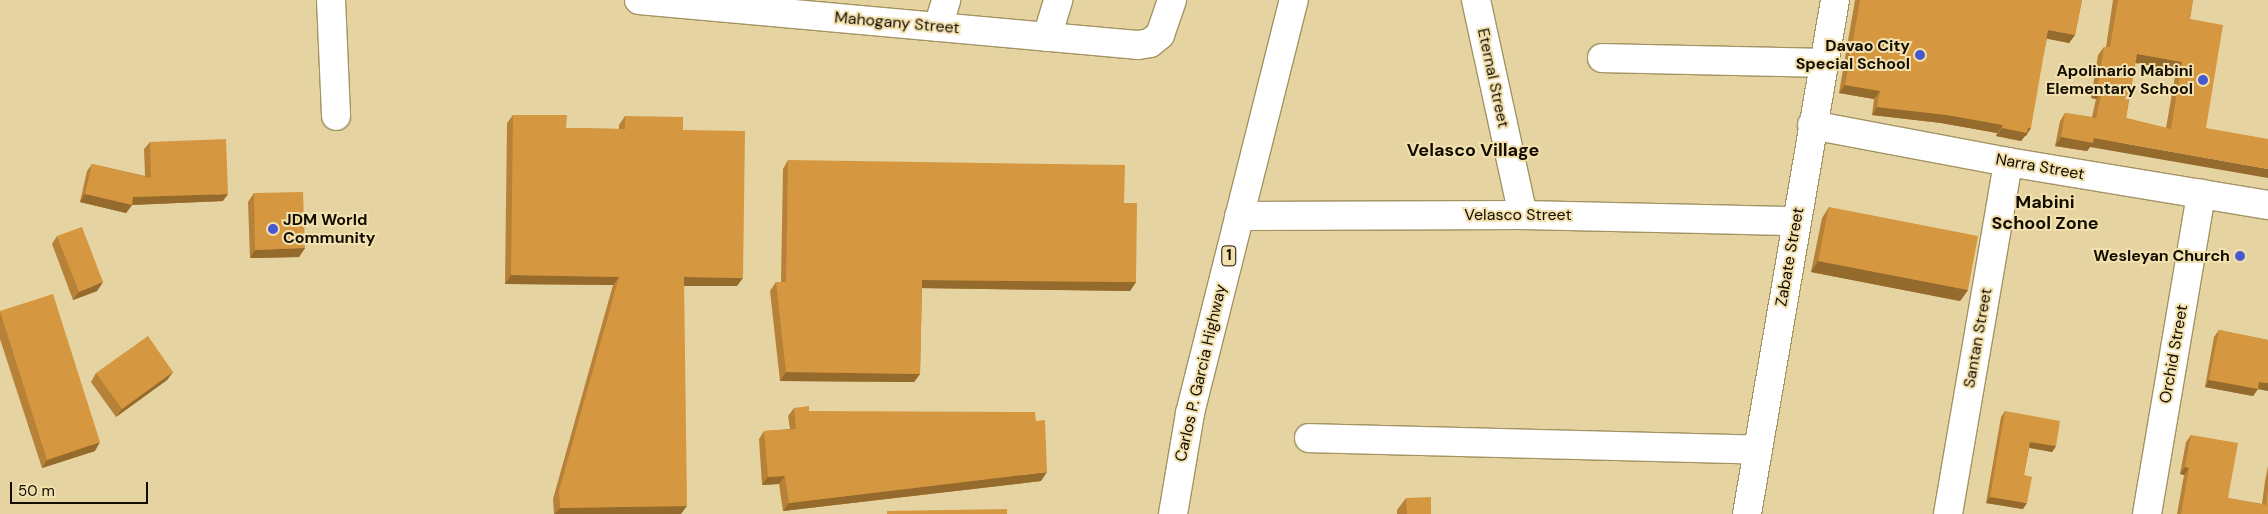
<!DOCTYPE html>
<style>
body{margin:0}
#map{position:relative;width:2268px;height:514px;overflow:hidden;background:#e5d4a2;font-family:"DM Sans",sans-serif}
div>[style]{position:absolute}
.roads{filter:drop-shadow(1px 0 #a39363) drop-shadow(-1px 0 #a39363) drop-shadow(0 1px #a39363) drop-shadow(0 -1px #a39363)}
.minor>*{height:28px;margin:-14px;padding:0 14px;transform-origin:14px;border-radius:14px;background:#fff}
.highway>*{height:28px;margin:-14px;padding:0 14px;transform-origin:14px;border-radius:14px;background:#fff}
.wall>*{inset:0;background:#b78237}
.shaded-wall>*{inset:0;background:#956a2d}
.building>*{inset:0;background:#d59740}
.dots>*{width:14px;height:14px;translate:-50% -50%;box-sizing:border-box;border:2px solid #f2e1af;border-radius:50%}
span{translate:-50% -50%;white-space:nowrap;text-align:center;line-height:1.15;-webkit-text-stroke:4px #f2e1af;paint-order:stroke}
.shield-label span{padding:1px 4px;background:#f2e1af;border:1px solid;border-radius:4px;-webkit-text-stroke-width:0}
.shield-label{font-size:15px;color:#130d00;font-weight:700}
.street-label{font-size:16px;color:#130d00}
.poi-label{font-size:16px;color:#130d00;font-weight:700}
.right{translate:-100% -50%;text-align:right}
.left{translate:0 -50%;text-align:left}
.neighbourhood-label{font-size:18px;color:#130d00;font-weight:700}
.scale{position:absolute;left:10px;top:482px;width:138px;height:22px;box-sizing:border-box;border:2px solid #130d00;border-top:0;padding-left:6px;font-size:15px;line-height:18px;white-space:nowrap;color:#130d00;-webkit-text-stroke:4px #f2e1af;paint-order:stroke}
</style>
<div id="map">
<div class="roads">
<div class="minor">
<i style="left:331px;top:0;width:116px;rotate:87.5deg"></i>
<i style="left:639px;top:0;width:501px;rotate:5.15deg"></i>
<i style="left:1138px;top:45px;width:12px;rotate:-9deg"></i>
<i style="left:1150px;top:43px;width:13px;rotate:-39deg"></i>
<i style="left:1160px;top:35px;width:37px;rotate:-71deg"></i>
<i style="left:1476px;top:0;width:220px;rotate:77.7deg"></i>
<i style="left:938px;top:27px;width:28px;rotate:-73deg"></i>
<i style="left:1047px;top:37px;width:39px;rotate:-73deg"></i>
<i style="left:1602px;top:58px;width:222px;rotate:1.3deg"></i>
<i style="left:1812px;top:125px;width:199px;rotate:10.7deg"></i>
<i style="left:2008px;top:162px;width:264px;rotate:9.4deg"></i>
<i style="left:1239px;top:216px;width:284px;rotate:-0.2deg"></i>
<i style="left:1523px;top:215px;width:273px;rotate:1.3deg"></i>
<i style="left:1309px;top:438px;width:449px;rotate:1.5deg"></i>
<i style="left:1747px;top:514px;width:521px;rotate:-80.28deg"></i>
<i style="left:1948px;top:514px;width:357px;rotate:-80.3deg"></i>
<i style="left:2147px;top:514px;width:325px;rotate:-80.4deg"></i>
</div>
<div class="highway">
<i style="left:1173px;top:514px;width:102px;rotate:-80.4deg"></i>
<i style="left:1190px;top:413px;width:426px;rotate:-75.9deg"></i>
</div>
</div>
<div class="wall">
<i style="clip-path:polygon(1855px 0,2082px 0,2075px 35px,2069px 43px,2047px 38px,2026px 136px,2025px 136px,2021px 141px,1996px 136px,1997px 133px,1941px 123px,1872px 115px,1874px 99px,1839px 93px)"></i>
<i style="clip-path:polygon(evenodd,2113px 0,2193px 0,2190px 19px,2206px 128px,2090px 147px,2087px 151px,2055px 146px,2060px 121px,2065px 113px,2092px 117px,2096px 99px,2091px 98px,2098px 55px,2104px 47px,2106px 47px,2113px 0,2135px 63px,2176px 70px,2166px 128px,2126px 118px,2135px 63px)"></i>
<i style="clip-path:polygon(513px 115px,566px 128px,619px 129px,619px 125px,625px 116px,683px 130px,737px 286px,684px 286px,681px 514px,554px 514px,553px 499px,613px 285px,505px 284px,507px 123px)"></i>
<i style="clip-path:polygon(150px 142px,223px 201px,132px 205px,126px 213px,80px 202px,87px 171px,92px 164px,145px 176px,144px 149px)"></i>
<i style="clip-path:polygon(788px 160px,1124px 203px,1136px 282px,1130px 291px,922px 288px,920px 374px,914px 382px,780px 381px,770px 291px,776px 282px,781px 282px,783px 169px)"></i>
<i style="clip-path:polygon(254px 193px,305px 248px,299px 257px,250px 258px,248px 202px)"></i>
<i style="clip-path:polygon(1829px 207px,1968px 290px,1960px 301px,1811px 272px,1822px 218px)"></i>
<i style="clip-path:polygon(57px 236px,103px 282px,97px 291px,73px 300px,52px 244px)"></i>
<i style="clip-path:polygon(0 311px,95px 451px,42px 468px,0 339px)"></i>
<i style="clip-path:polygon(2219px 330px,2268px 340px,2268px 391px,2258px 389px,2253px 396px,2205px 387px,2214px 337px)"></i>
<i style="clip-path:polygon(173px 372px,167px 380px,116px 417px,91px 382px,96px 373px)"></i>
<i style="clip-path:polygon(794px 408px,809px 411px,1041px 481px,783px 511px,779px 484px,762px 485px,759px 439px,764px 431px,790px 429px,788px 416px)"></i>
<i style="clip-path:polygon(2005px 411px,2056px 446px,2052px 452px,2029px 448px,2024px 475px,2023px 509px,1986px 503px,2001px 417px)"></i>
<i style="clip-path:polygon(2191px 435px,2228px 498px,2262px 504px,2265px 481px,2268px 466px,2268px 514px,2177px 514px,2184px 475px,2180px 474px,2186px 442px)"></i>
<i style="clip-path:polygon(1406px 498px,1431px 514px,1397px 514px,1397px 510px)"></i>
</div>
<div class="shaded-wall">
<i style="clip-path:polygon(2048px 30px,2075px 35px,2069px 43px,2043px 38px)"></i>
<i style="clip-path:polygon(2137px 54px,2182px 62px,2176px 70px,2131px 62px)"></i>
<i style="clip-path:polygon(1845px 85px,1880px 91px,1874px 99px,1839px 93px)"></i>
<i style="clip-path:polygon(2097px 90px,2102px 91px,2096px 99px,2091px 98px)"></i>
<i style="clip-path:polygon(1877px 107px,1947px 115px,2003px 125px,1997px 133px,1941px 123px,1872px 115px)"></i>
<i style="clip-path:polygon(2002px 128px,2031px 128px,2026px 136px,2025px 136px,2021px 141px,1996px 136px)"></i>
<i style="clip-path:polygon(2061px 137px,2094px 138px,2268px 169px,2268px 178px,2090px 147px,2087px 151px,2055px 146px)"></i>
<i style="clip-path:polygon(85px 194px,133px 197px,228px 194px,223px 201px,131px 205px,132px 205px,126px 213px,80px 202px)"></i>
<i style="clip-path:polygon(305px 248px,299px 257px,250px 258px,255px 250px)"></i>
<i style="clip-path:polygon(1818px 261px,1968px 290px,1960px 301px,1811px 272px)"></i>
<i style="clip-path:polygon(511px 275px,619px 277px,613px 285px,505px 284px)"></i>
<i style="clip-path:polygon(684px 277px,743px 278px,737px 286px,678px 286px)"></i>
<i style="clip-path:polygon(922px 280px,1136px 282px,1130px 291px,916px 288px)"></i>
<i style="clip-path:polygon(103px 282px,97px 291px,73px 300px,79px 292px)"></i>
<i style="clip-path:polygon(173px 372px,167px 380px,116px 417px,122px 409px)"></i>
<i style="clip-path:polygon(786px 372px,920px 374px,914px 382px,780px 381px)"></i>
<i style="clip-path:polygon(2209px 380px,2259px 382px,2268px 383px,2268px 391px,2258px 389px,2253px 396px,2205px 387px)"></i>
<i style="clip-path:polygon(100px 442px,95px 451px,42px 468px,47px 460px)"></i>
<i style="clip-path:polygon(2030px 442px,2056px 446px,2052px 452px,2026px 447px)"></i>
<i style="clip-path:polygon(2185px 467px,2189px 468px,2184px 475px,2180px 474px)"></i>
<i style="clip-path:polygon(1047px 472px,1041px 481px,783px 511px,789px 503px)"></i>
<i style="clip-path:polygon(785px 476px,779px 484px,762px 485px,768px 477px)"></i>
<i style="clip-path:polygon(1990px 497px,2027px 503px,2023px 509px,1986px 503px)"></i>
<i style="clip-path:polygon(687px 506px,681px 514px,555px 514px,560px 508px)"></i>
</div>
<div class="building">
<i style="clip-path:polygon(1860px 0,2082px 0,2075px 35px,2048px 30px,2031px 128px,2028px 128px,2027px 133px,2002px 128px,2003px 125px,1947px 115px,1877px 107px,1880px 91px,1845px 85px)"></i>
<i style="clip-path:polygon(evenodd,2118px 0,2193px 0,2190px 19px,2223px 25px,2206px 128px,2268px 139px,2268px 169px,2094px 138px,2093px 143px,2061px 137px,2065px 113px,2096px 118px,2102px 91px,2097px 90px,2104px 47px,2110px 47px,2118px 0,2137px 54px,2182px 62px,2171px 129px,2126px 118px,2137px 54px)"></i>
<i style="clip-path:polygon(513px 115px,567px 115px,566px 128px,625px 129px,625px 116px,683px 117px,683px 130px,745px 131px,743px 278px,684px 277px,687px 506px,560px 508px,559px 491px,619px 277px,511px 275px)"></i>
<i style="clip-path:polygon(226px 139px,228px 194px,133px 197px,132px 205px,85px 194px,92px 164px,151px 178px,150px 142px)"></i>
<i style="clip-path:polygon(788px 160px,1125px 165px,1124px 203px,1137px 203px,1136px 282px,922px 280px,920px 374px,786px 372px,776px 282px,786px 282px)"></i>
<i style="clip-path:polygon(303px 192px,305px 248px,255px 250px,254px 193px)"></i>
<i style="clip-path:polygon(1829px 207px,1978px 236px,1968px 290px,1818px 261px)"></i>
<i style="clip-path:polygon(82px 227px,103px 282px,79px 292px,57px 236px)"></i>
<i style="clip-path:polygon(53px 294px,100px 442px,47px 460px,0 311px)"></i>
<i style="clip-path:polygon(2219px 330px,2268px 340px,2268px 383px,2259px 382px,2258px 389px,2209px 380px)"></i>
<i style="clip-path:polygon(148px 336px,173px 372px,122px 409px,96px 373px)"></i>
<i style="clip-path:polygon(809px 406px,809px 411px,1035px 412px,1036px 421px,1045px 420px,1047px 472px,789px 503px,785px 476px,768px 477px,764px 431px,796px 429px,794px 408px)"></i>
<i style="clip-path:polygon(2005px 411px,2060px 421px,2056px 446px,2030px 442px,2024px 475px,2032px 477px,2027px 503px,1990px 497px)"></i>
<i style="clip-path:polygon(2191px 435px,2238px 443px,2228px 498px,2266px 505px,2268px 489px,2268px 514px,2181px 514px,2189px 468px,2185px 467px)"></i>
<i style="clip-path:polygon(1431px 497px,1431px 514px,1407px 514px,1406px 498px)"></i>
<i style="clip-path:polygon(1007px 509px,1007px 514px,887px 514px,887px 511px)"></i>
</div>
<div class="dots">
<i style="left:1920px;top:55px;background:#4758cc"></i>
<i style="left:2203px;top:80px;background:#4758cc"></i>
<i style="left:273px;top:229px;background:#4758cc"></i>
<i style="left:2240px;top:256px;background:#4758cc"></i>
</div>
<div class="shield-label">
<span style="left:1229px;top:256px">1</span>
</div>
<div class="street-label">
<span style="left:897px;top:23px;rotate:5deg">Mahogany Street</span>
<span style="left:1493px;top:78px;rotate:78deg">Eternal Street</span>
<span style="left:2040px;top:167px;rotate:10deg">Narra Street</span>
<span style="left:1518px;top:215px">Velasco Street</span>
<span style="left:1790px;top:257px;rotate:-80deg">Zabate Street</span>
<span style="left:1978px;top:338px;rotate:-80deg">Santan Street</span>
<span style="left:2174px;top:354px;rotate:-80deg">Orchid Street</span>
<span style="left:1201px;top:373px;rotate:-77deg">Carlos P. Garcia Highway</span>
</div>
<div class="poi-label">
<span class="right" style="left:1910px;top:55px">Davao City<br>Special School</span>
<span class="right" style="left:2193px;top:80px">Apolinario Mabini<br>Elementary School</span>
<span class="left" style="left:283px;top:229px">JDM World<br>Community</span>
<span class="right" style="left:2230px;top:256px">Wesleyan Church</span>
</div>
<div class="neighbourhood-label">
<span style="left:1473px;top:150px">Velasco Village</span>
<span style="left:2045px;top:213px">Mabini<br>School Zone</span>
</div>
<div class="scale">50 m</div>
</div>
